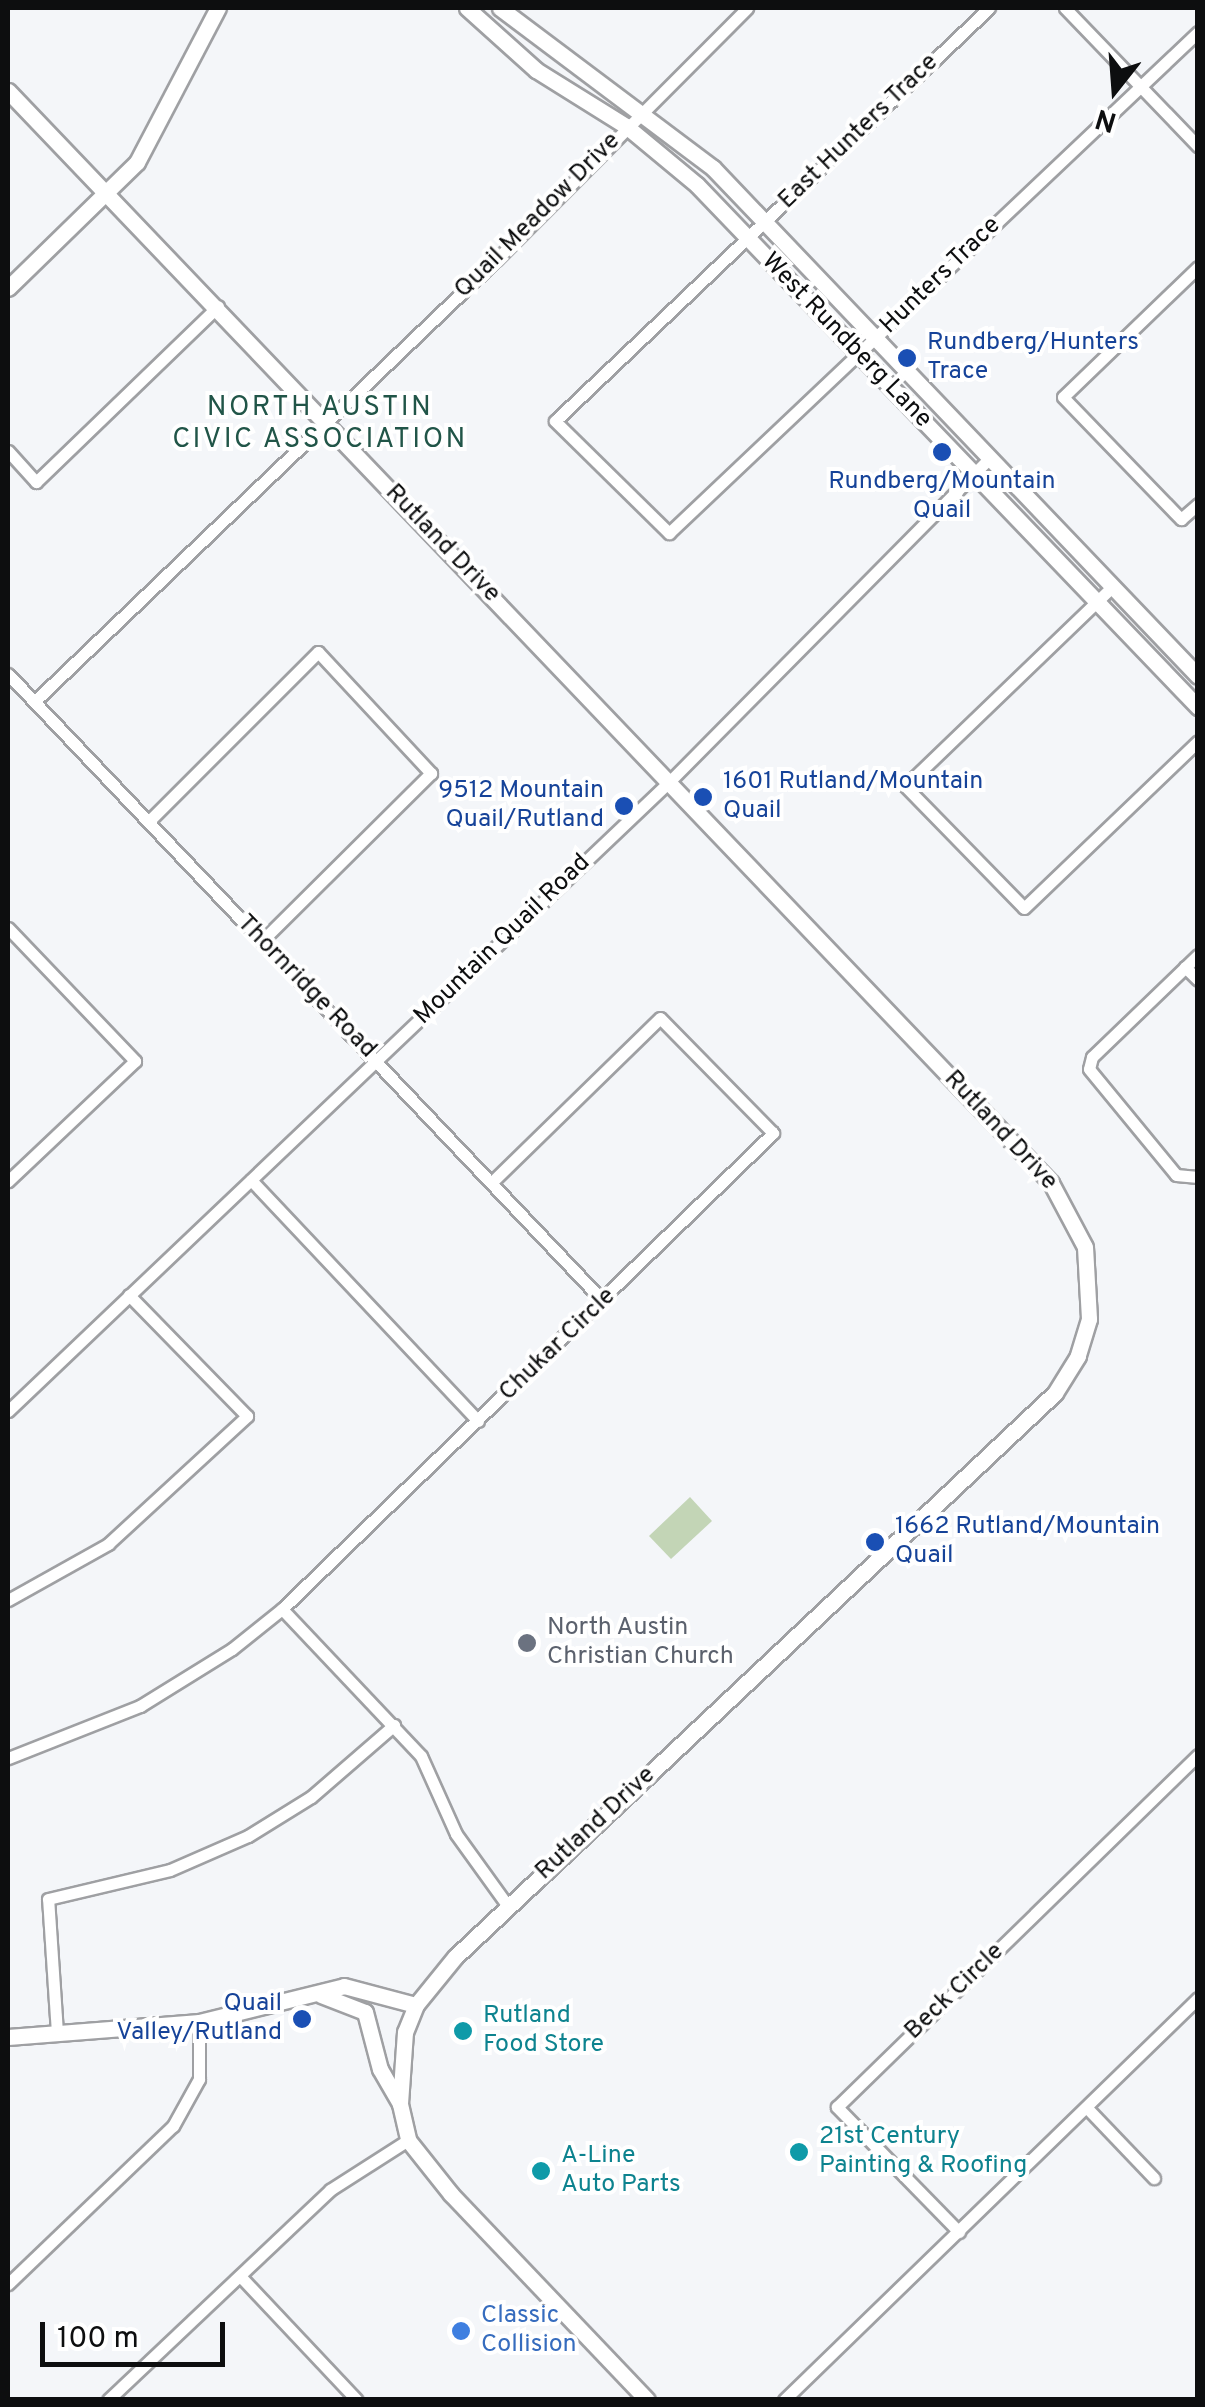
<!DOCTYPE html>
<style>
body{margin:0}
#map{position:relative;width:1205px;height:2407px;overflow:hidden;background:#f4f6f9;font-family:Overpass,sans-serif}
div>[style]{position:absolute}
.green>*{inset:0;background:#c3d5b6}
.roads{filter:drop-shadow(2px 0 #9fa0a3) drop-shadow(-2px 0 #9fa0a3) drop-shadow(0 2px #9fa0a3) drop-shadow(0 -2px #9fa0a3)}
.street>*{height:11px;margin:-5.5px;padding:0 5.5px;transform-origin:5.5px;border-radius:5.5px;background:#fff}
.secondary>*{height:15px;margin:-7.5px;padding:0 7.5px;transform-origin:7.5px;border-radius:7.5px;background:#fff}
.dots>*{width:28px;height:28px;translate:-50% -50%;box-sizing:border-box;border:5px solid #fff;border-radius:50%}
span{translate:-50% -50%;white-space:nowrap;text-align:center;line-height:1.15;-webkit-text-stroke:8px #fff;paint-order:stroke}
.street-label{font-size:25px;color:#0d0e0f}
.transit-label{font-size:25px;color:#164399}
.left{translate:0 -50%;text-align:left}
.right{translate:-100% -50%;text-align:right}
.worship-label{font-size:25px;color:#5b616d}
.culture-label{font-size:25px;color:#0d838f}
.shop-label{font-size:25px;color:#366cbe}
.neighbourhood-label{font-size:28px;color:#215548;letter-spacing:2.5px}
.frame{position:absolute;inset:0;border:10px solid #0d0e0f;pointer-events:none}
.north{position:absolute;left:1065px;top:40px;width:100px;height:100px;-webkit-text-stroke:8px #fff;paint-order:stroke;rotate:197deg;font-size:28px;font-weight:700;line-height:40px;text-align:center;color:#0d0e0f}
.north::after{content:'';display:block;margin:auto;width:35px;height:45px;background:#0d0e0f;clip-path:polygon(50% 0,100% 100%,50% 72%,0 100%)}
.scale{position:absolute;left:40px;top:2322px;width:185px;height:45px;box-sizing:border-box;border:5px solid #0d0e0f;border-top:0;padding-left:12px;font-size:30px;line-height:35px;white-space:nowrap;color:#0d0e0f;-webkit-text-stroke:8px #fff;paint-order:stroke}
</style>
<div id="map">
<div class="green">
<i style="clip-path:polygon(690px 1497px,712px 1521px,671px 1559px,649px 1536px)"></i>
</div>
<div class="roads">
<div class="street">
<i style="left:989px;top:8px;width:599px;rotate:136.42deg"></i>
<i style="left:555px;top:421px;width:160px;rotate:44.5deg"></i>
<i style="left:669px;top:533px;width:729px;rotate:-43.44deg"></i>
<i style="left:1065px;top:8px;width:192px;rotate:46.1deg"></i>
<i style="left:1198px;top:267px;width:187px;rotate:136.1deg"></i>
<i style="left:1063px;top:397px;width:170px;rotate:46deg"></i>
<i style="left:1181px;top:519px;width:23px;rotate:-41deg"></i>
<i style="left:8px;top:451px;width:42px;rotate:47.9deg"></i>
<i style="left:36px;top:482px;width:253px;rotate:-44deg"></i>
<i style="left:1112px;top:587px;width:287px;rotate:136.1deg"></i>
<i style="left:905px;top:786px;width:170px;rotate:45.7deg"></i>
<i style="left:1024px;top:908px;width:241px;rotate:-43.8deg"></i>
<i style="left:8px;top:674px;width:864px;rotate:46.5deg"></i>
<i style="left:35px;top:701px;width:638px;rotate:-43.73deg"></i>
<i style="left:496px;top:260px;width:356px;rotate:-45.1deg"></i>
<i style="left:149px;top:821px;width:239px;rotate:-45deg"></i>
<i style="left:318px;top:652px;width:166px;rotate:47deg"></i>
<i style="left:431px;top:773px;width:238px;rotate:135.2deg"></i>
<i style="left:8px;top:928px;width:184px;rotate:46.3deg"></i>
<i style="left:135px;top:1061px;width:175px;rotate:136.6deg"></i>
<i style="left:1198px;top:955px;width:147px;rotate:136.1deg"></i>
<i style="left:1092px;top:1057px;width:12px;rotate:104deg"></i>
<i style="left:1089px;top:1069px;width:137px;rotate:50.6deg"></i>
<i style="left:1176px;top:1175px;width:22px;rotate:5deg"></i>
<i style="left:1185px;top:967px;width:18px;rotate:45deg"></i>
<i style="left:251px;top:1180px;width:331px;rotate:46.7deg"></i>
<i style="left:8px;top:1411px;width:912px;rotate:-43.58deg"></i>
<i style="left:669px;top:782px;width:455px;rotate:-45.3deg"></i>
<i style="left:8px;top:1600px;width:115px;rotate:-29.2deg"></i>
<i style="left:108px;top:1544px;width:189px;rotate:-42.6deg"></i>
<i style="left:247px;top:1416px;width:169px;rotate:-134.3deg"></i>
<i style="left:282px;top:1609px;width:202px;rotate:46.6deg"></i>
<i style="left:421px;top:1756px;width:85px;rotate:65.8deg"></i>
<i style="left:456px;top:1834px;width:89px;rotate:54.2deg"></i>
<i style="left:8px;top:1758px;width:142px;rotate:-21.5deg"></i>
<i style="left:140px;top:1706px;width:108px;rotate:-31.8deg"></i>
<i style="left:232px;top:1649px;width:64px;rotate:-38.7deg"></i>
<i style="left:282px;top:1609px;width:684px;rotate:-44.11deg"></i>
<i style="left:773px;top:1133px;width:161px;rotate:-134.5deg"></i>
<i style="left:660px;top:1018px;width:233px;rotate:135.7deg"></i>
<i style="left:57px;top:2033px;width:134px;rotate:-93.8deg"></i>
<i style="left:48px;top:1899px;width:125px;rotate:-13.4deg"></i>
<i style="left:170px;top:1870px;width:85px;rotate:-23.6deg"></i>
<i style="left:248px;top:1836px;width:74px;rotate:-31.8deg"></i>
<i style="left:311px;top:1797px;width:110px;rotate:-40.9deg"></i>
<i style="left:1087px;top:2108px;width:97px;rotate:46.3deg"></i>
<i style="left:959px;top:2232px;width:175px;rotate:-134.3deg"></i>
<i style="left:837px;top:2107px;width:504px;rotate:-44.28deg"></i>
<i style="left:240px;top:2276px;width:170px;rotate:46.7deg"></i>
<i style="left:8px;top:2284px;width:228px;rotate:-43.8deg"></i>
<i style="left:173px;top:2126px;width:54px;rotate:-61deg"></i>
<i style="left:199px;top:2079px;width:57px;rotate:-90deg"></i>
<i style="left:108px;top:2400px;width:306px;rotate:-43.4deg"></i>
<i style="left:330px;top:2190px;width:93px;rotate:-32.7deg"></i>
<i style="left:784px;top:2400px;width:577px;rotate:-44.16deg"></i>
</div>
<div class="secondary">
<i style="left:467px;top:8px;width:93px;rotate:41.9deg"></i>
<i style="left:536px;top:70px;width:106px;rotate:31.9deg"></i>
<i style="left:626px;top:126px;width:92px;rotate:39.7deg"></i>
<i style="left:697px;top:185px;width:724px;rotate:46.18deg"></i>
<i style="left:500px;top:8px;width:266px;rotate:36.9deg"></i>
<i style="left:713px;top:168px;width:702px;rotate:46.33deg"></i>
<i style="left:8px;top:91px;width:1510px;rotate:46.31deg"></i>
<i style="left:1051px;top:1183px;width:72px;rotate:62deg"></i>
<i style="left:1085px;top:1247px;width:72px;rotate:86.8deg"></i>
<i style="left:1089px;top:1319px;width:39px;rotate:107deg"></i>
<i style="left:1078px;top:1356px;width:44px;rotate:121.9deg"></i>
<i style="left:1055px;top:1393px;width:823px;rotate:136.77deg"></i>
<i style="left:455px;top:1957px;width:62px;rotate:129.1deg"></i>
<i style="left:416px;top:2005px;width:29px;rotate:112deg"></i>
<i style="left:405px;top:2032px;width:72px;rotate:94deg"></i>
<i style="left:400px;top:2104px;width:37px;rotate:77deg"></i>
<i style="left:408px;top:2140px;width:69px;rotate:51.5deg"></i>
<i style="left:451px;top:2194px;width:284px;rotate:46.4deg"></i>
<i style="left:8px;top:288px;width:180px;rotate:-44.3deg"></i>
<i style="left:137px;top:162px;width:174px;rotate:-62.3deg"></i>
<i style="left:321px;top:1995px;width:47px;rotate:21.1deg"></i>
<i style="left:365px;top:2012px;width:59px;rotate:75.3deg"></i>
<i style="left:380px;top:2069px;width:39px;rotate:60deg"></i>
<i style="left:8px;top:2037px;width:192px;rotate:-4.5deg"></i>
<i style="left:199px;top:2022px;width:149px;rotate:-13.9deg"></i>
<i style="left:344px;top:1986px;width:74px;rotate:14.8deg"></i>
</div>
</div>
<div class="dots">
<i style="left:907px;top:358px;background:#1a4fb4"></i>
<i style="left:942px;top:452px;background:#1a4fb4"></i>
<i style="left:703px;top:797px;background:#1a4fb4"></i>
<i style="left:624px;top:806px;background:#1a4fb4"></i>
<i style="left:875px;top:1542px;background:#1a4fb4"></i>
<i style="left:527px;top:1643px;background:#6b7280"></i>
<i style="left:302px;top:2019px;background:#1a4fb4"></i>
<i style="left:463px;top:2031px;background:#0f9aa8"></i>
<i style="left:799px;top:2152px;background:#0f9aa8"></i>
<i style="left:541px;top:2171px;background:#0f9aa8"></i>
<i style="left:461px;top:2331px;background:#3f7fe0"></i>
</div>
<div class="street-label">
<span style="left:859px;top:132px;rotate:-44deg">East Hunters Trace</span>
<span style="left:538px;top:216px;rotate:-45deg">Quail Meadow Drive</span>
<span style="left:941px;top:276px;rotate:-44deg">Hunters Trace</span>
<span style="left:846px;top:341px;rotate:46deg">West Rundberg Lane</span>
<span style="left:442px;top:544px;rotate:46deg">Rutland Drive</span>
<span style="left:503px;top:940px;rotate:-44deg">Mountain Quail Road</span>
<span style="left:306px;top:987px;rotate:46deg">Thornridge Road</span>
<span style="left:1000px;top:1131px;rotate:47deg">Rutland Drive</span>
<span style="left:558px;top:1345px;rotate:-44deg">Chukar Circle</span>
<span style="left:596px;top:1824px;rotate:-43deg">Rutland Drive</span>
<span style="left:955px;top:1992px;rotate:-44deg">Beck Circle</span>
</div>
<div class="transit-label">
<span class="left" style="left:927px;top:358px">Rundberg/Hunters<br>Trace</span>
<span style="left:942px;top:497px">Rundberg/Mountain<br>Quail</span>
<span class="left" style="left:723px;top:797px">1601 Rutland/Mountain<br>Quail</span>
<span class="right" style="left:604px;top:806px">9512 Mountain<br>Quail/Rutland</span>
<span class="left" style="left:895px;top:1542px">1662 Rutland/Mountain<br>Quail</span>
<span class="right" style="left:282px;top:2019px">Quail<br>Valley/Rutland</span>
</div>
<div class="worship-label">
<span class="left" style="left:547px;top:1643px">North Austin<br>Christian Church</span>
</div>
<div class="culture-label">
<span class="left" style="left:483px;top:2031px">Rutland<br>Food Store</span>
<span class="left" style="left:819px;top:2152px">21st Century<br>Painting &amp; Roofing</span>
<span class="left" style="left:561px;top:2171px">A-Line<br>Auto Parts</span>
</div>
<div class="shop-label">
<span class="left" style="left:481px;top:2331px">Classic<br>Collision</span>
</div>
<div class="neighbourhood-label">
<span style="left:320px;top:424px">NORTH AUSTIN<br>CIVIC ASSOCIATION</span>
</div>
<div class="frame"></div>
<div class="north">N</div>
<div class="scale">100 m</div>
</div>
